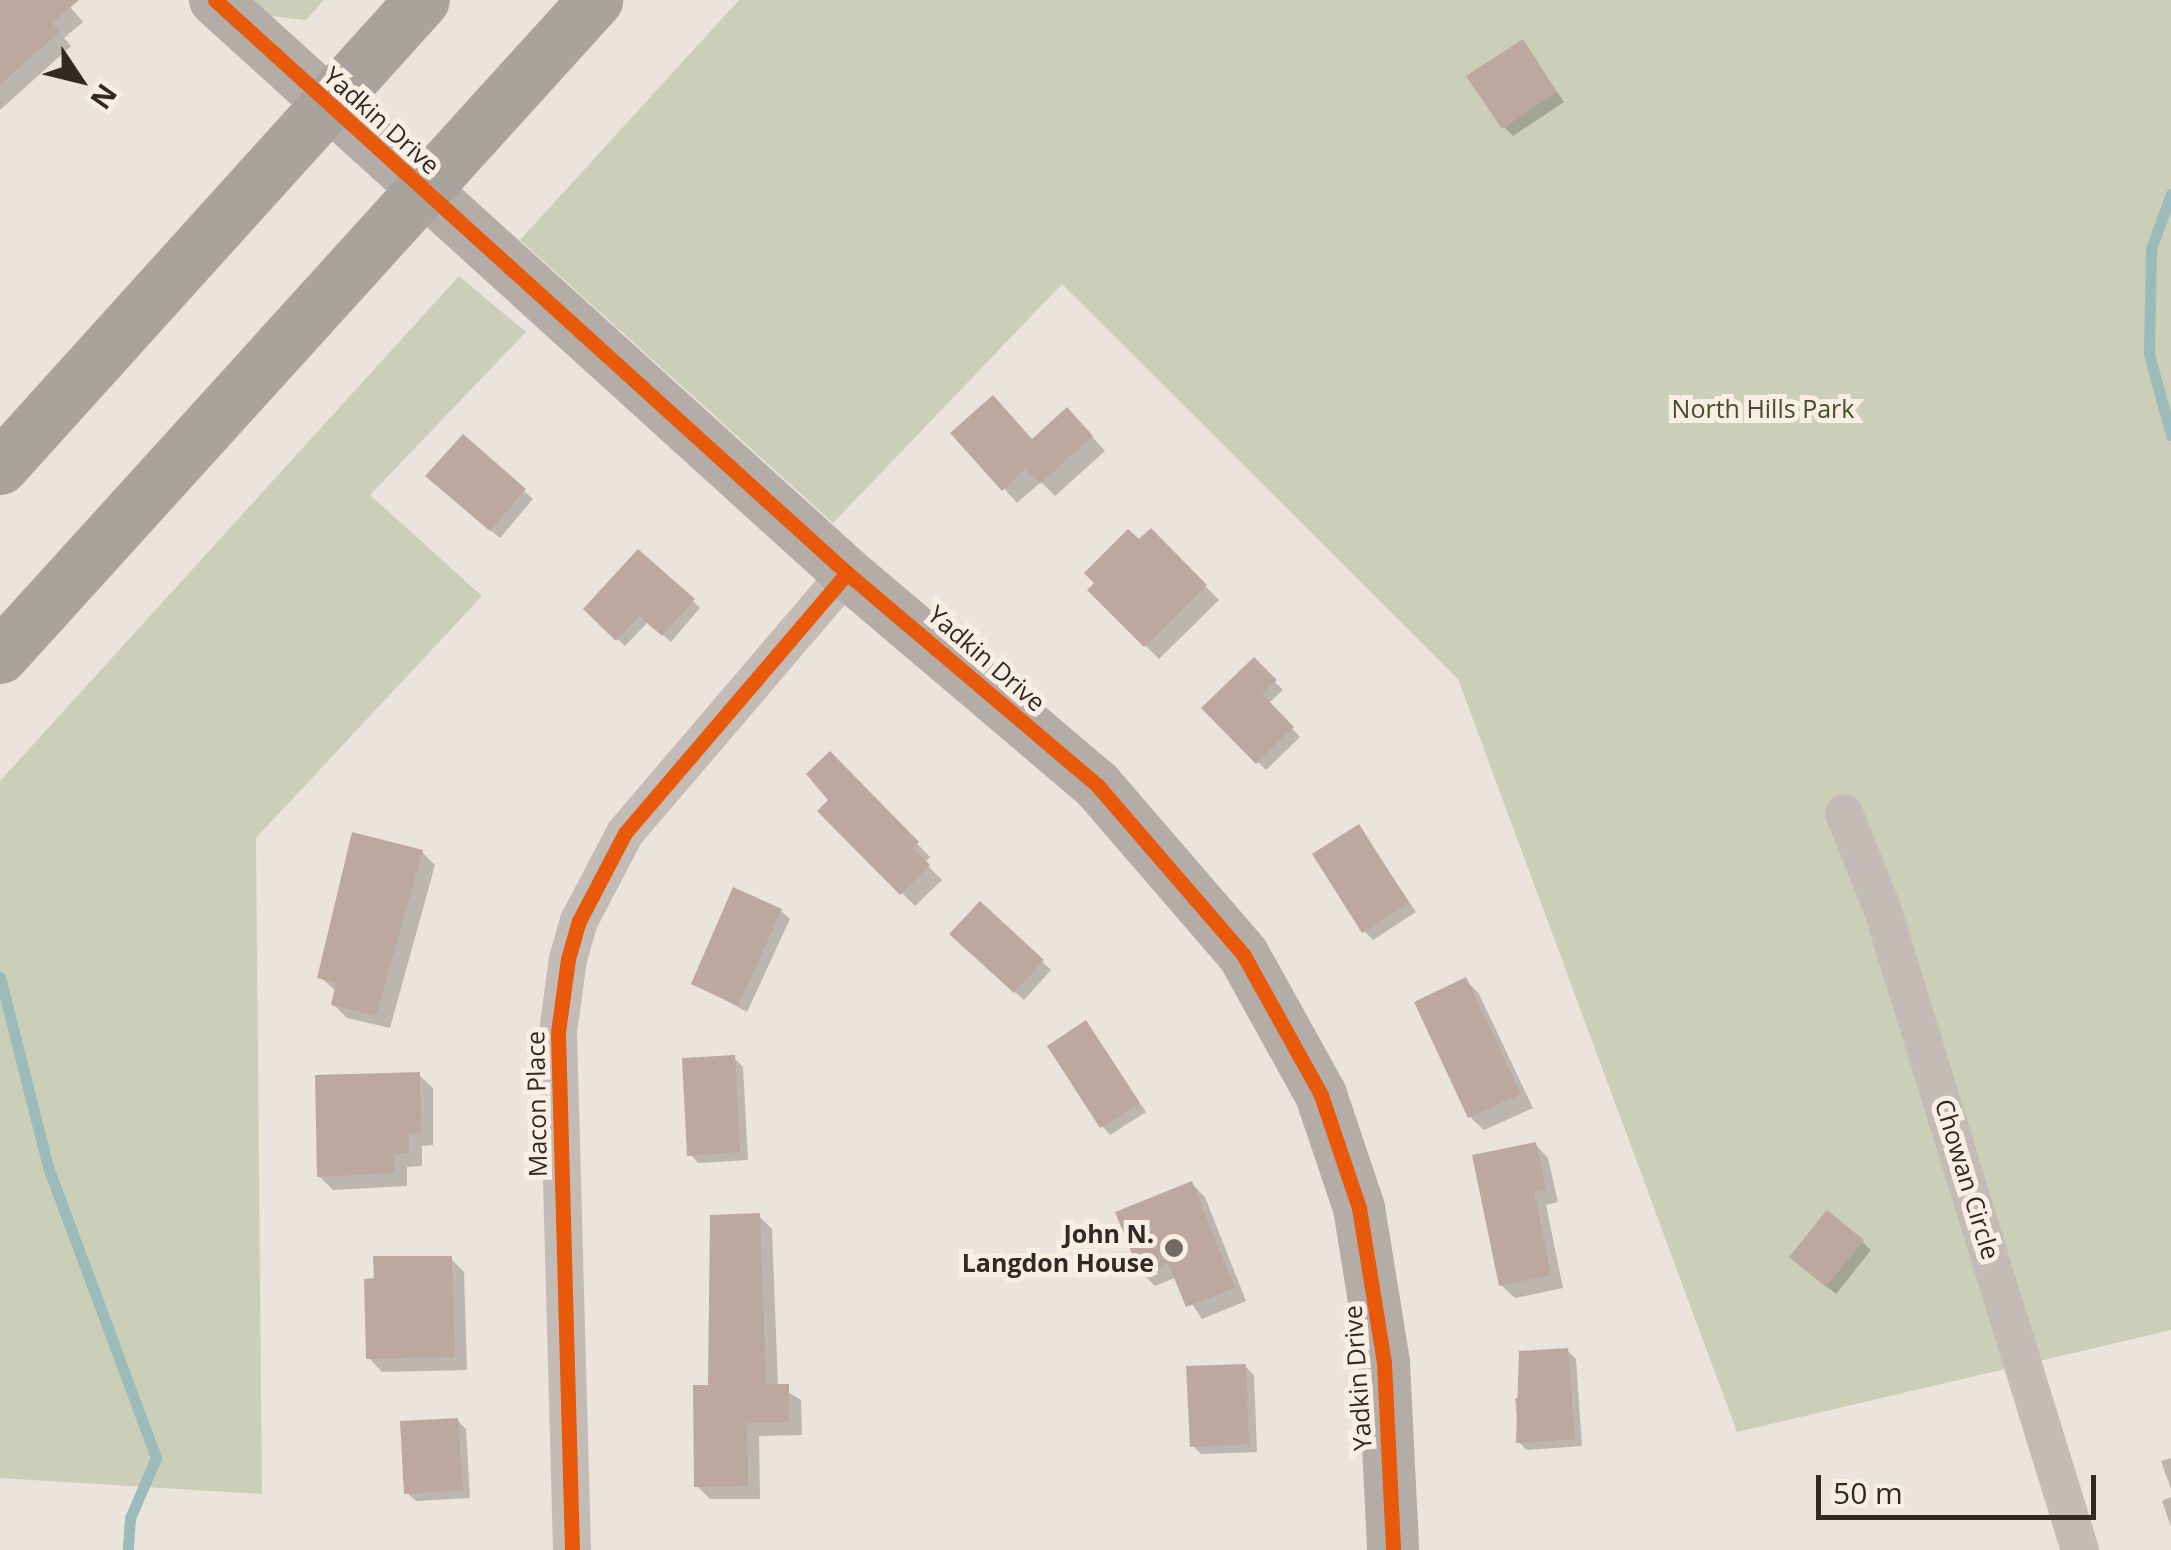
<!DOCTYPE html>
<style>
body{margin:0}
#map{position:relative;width:2171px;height:1550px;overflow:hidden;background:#eae4dd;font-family:"Open Sans",sans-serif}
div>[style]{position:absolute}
.green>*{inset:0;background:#cbcfb7}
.shadow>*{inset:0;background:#0003}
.stream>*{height:11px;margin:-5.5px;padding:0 5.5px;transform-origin:5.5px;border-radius:5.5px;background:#9abbba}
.building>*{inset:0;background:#bda89f}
.street>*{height:38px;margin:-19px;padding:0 19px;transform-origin:19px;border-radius:19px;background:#c3bcb6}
.secondary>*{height:52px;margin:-26px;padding:0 26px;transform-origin:26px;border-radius:26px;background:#b4aca7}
.highway>*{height:55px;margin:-27.5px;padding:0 27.5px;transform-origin:27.5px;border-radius:27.5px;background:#a9a39d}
.cycleway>*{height:15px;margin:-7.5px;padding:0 7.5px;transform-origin:7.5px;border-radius:7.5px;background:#e8590c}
.dots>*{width:28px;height:28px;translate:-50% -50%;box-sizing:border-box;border:5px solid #f8eee3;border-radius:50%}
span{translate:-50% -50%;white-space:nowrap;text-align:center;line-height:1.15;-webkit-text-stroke:10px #f8eee3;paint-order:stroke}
.street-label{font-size:25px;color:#322925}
.park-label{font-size:25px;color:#42502a}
.poi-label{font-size:25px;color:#322925;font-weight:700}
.right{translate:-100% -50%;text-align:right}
.north{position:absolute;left:30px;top:30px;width:100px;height:100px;-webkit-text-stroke:8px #f8eee3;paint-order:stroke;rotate:125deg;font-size:28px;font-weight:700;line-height:40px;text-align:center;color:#322925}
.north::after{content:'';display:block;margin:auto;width:35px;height:45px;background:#322925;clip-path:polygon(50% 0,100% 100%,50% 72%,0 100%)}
.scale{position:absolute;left:1816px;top:1475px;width:280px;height:45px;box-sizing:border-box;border:5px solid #322925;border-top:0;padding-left:12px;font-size:30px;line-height:35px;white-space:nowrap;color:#322925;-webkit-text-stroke:8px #f8eee3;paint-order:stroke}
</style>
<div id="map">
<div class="green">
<i style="clip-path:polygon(249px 0,324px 0,306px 20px,270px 16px)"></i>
<i style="clip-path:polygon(739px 0,2171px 0,2171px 1330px,1737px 1432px,1458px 679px,1062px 284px,833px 523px,520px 240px)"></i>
<i style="clip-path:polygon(459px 276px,526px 332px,370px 495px,482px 596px,256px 838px,262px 1494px,0 1478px,0 781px)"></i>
</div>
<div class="shadow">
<i style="clip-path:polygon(7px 0,64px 0,83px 22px,64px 38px,71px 46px,0 110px,0 6px)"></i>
<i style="clip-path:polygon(1523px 42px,1564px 102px,1513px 136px,1504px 127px)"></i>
<i style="clip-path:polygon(1081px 424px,1105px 451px,1055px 496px,1041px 482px,1017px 503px,954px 433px,1033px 441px)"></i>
<i style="clip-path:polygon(463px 437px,533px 499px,500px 538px,437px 485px)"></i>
<i style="clip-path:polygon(1151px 532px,1219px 600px,1159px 659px,1090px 590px)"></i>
<i style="clip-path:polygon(693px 601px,700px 608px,671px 642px,648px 622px,625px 646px,586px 609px)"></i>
<i style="clip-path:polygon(1254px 661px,1283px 690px,1268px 704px,1300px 737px,1266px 770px,1205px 708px)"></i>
<i style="clip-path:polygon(830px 754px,930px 857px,925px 863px,942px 880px,915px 906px,820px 811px,832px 800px)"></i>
<i style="clip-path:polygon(1359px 827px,1416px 912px,1373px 940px,1364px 931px)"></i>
<i style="clip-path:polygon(422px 852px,435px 865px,390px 1028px,347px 1018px,334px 1005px,337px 992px,320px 977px)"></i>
<i style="clip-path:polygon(980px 904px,1051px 970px,1024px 1000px,961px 943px)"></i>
<i style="clip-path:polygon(781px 911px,790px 919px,747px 1012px,694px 983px)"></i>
<i style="clip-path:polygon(1466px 980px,1479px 994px,1533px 1108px,1484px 1130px,1470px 1117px)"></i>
<i style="clip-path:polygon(1086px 1023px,1146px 1112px,1110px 1135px,1102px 1126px)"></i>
<i style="clip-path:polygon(734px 1058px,743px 1067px,748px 1160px,698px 1163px,690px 1154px)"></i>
<i style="clip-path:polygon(419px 1075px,433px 1088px,433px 1145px,422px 1146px,422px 1166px,407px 1167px,407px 1186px,333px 1190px,319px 1176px)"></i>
<i style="clip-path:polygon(1535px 1144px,1548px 1158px,1558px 1202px,1546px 1205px,1563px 1288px,1515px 1298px,1501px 1285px)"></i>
<i style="clip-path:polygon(1192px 1184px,1205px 1197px,1246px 1301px,1202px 1319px,1175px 1278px,1155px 1286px,1142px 1273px)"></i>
<i style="clip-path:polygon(759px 1216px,772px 1229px,778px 1386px,801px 1400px,802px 1435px,759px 1436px,760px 1499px,710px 1499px,697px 1486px,710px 1387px)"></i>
<i style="clip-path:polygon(1862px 1242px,1871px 1250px,1836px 1294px,1801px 1265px)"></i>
<i style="clip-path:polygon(451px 1259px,464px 1272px,467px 1370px,382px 1372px,369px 1358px)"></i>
<i style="clip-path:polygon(1567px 1350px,1576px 1359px,1582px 1446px,1527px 1450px,1519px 1442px,1515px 1398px,1525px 1398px)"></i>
<i style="clip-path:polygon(1245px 1366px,1254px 1375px,1257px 1452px,1201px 1454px,1192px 1445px)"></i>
<i style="clip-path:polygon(457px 1420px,466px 1429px,470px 1498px,416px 1501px,407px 1493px)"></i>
<i style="clip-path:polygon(2171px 1458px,2171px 1489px,2161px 1461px)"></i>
<i style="clip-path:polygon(2171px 1497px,2171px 1527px,2162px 1501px)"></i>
</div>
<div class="stream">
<i style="left:2171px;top:194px;width:59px;rotate:110deg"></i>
<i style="left:2151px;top:249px;width:105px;rotate:91.1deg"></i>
<i style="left:2149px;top:354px;width:84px;rotate:74.8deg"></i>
<i style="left:0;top:977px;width:196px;rotate:75.8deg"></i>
<i style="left:48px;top:1167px;width:310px;rotate:69.6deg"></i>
<i style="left:156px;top:1458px;width:65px;rotate:113.4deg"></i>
<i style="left:130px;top:1518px;width:32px;rotate:94deg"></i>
</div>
<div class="building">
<i style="clip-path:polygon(0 0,79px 0,52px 23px,60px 31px,0 85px)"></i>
<i style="clip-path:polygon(1523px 39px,1557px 92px,1502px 129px,1466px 76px)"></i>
<i style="clip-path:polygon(993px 395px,1032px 439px,1067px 407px,1093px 436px,1040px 484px,1026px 469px,1002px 491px,950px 433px)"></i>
<i style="clip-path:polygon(463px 434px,526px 489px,490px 531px,425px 476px)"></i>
<i style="clip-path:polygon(1151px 528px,1207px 585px,1144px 647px,1087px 590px,1094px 583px,1084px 573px,1128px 529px,1139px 539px)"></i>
<i style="clip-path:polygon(638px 549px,695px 599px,662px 636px,639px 616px,616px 641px,583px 609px)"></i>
<i style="clip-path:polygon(1254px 657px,1277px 680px,1262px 694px,1294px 727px,1256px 764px,1201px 708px)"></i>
<i style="clip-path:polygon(830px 751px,919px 842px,913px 848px,930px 865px,900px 895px,817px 811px,828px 800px,806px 774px)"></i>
<i style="clip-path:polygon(1359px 824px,1409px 903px,1362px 933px,1312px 854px)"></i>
<i style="clip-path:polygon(352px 832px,423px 850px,376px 1016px,331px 1005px,336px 983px,317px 978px)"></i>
<i style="clip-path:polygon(733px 887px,782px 909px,738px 1006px,691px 984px)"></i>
<i style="clip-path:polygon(980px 901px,1044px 960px,1014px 993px,949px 934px)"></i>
<i style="clip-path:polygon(1466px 977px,1521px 1094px,1468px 1118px,1414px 1002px)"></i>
<i style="clip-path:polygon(1086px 1020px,1140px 1103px,1100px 1128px,1047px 1046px)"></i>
<i style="clip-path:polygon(735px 1055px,740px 1152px,687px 1156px,682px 1058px)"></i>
<i style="clip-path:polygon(420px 1072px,421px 1133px,409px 1133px,409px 1153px,394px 1154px,395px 1173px,317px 1177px,315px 1075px)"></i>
<i style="clip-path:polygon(1536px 1142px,1546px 1189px,1534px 1192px,1551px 1275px,1499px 1286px,1472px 1155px)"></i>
<i style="clip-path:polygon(1192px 1181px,1235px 1288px,1186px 1307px,1168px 1263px,1140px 1274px,1115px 1212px)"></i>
<i style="clip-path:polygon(1827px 1210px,1864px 1240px,1826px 1287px,1789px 1257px)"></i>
<i style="clip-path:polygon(760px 1213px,766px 1384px,789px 1384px,789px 1422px,747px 1423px,748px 1486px,694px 1487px,693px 1385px,708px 1385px,710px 1215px)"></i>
<i style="clip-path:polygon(373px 1256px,452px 1256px,455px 1357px,366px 1359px,364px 1279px,374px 1278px)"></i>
<i style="clip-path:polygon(1568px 1348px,1575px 1439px,1516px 1443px,1519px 1351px)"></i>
<i style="clip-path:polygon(1246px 1364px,1249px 1444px,1190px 1447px,1186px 1366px)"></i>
<i style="clip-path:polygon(458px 1418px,463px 1490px,404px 1494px,400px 1421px)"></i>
</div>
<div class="street">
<i style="left:1844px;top:813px;width:102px;rotate:68.2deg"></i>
<i style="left:1882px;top:908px;width:672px;rotate:72.86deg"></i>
<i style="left:572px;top:1550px;width:518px;rotate:-91.55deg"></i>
<i style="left:558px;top:1032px;width:74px;rotate:-82.2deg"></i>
<i style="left:568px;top:959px;width:40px;rotate:-74deg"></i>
<i style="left:579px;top:921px;width:99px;rotate:-62.4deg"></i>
<i style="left:625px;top:833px;width:342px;rotate:-49.5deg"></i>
</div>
<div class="secondary">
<i style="left:215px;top:0;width:853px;rotate:42.2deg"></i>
<i style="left:847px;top:573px;width:328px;rotate:40.3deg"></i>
<i style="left:1097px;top:785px;width:223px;rotate:49.2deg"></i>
<i style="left:1243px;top:954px;width:161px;rotate:61deg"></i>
<i style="left:1321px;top:1095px;width:119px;rotate:71.4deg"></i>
<i style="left:1359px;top:1208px;width:157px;rotate:80.8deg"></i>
<i style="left:1384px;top:1363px;width:187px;rotate:87.2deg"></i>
</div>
<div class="highway">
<i style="left:0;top:467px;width:629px;rotate:-47.9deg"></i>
<i style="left:0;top:656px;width:886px;rotate:-47.79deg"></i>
</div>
<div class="cycleway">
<i style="left:215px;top:0;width:853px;rotate:42.2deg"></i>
<i style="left:847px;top:573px;width:328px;rotate:40.3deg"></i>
<i style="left:1097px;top:785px;width:223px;rotate:49.2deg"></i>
<i style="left:1243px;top:954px;width:161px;rotate:61deg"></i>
<i style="left:1321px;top:1095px;width:119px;rotate:71.4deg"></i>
<i style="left:1359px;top:1208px;width:157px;rotate:80.8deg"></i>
<i style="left:1384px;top:1363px;width:187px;rotate:87.2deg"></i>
<i style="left:572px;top:1550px;width:518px;rotate:-91.55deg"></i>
<i style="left:558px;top:1032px;width:74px;rotate:-82.2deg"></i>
<i style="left:568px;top:959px;width:40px;rotate:-74deg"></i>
<i style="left:579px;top:921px;width:99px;rotate:-62.4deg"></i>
<i style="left:625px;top:833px;width:342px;rotate:-49.5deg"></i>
</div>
<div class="dots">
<i style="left:1174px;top:1248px;background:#726a65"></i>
</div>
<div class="street-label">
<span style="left:382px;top:120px;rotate:42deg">Yadkin Drive</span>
<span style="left:987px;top:658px;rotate:41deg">Yadkin Drive</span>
<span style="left:536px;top:1104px;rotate:-91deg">Macon Place</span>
<span style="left:1968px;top:1179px;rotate:73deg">Chowan Circle</span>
<span style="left:1357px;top:1378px;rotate:-94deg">Yadkin Drive</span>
</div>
<div class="park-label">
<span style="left:1763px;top:408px">North Hills Park</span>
</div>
<div class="poi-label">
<span class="right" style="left:1154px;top:1248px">John N.<br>Langdon House</span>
</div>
<div class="north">N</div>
<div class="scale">50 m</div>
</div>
